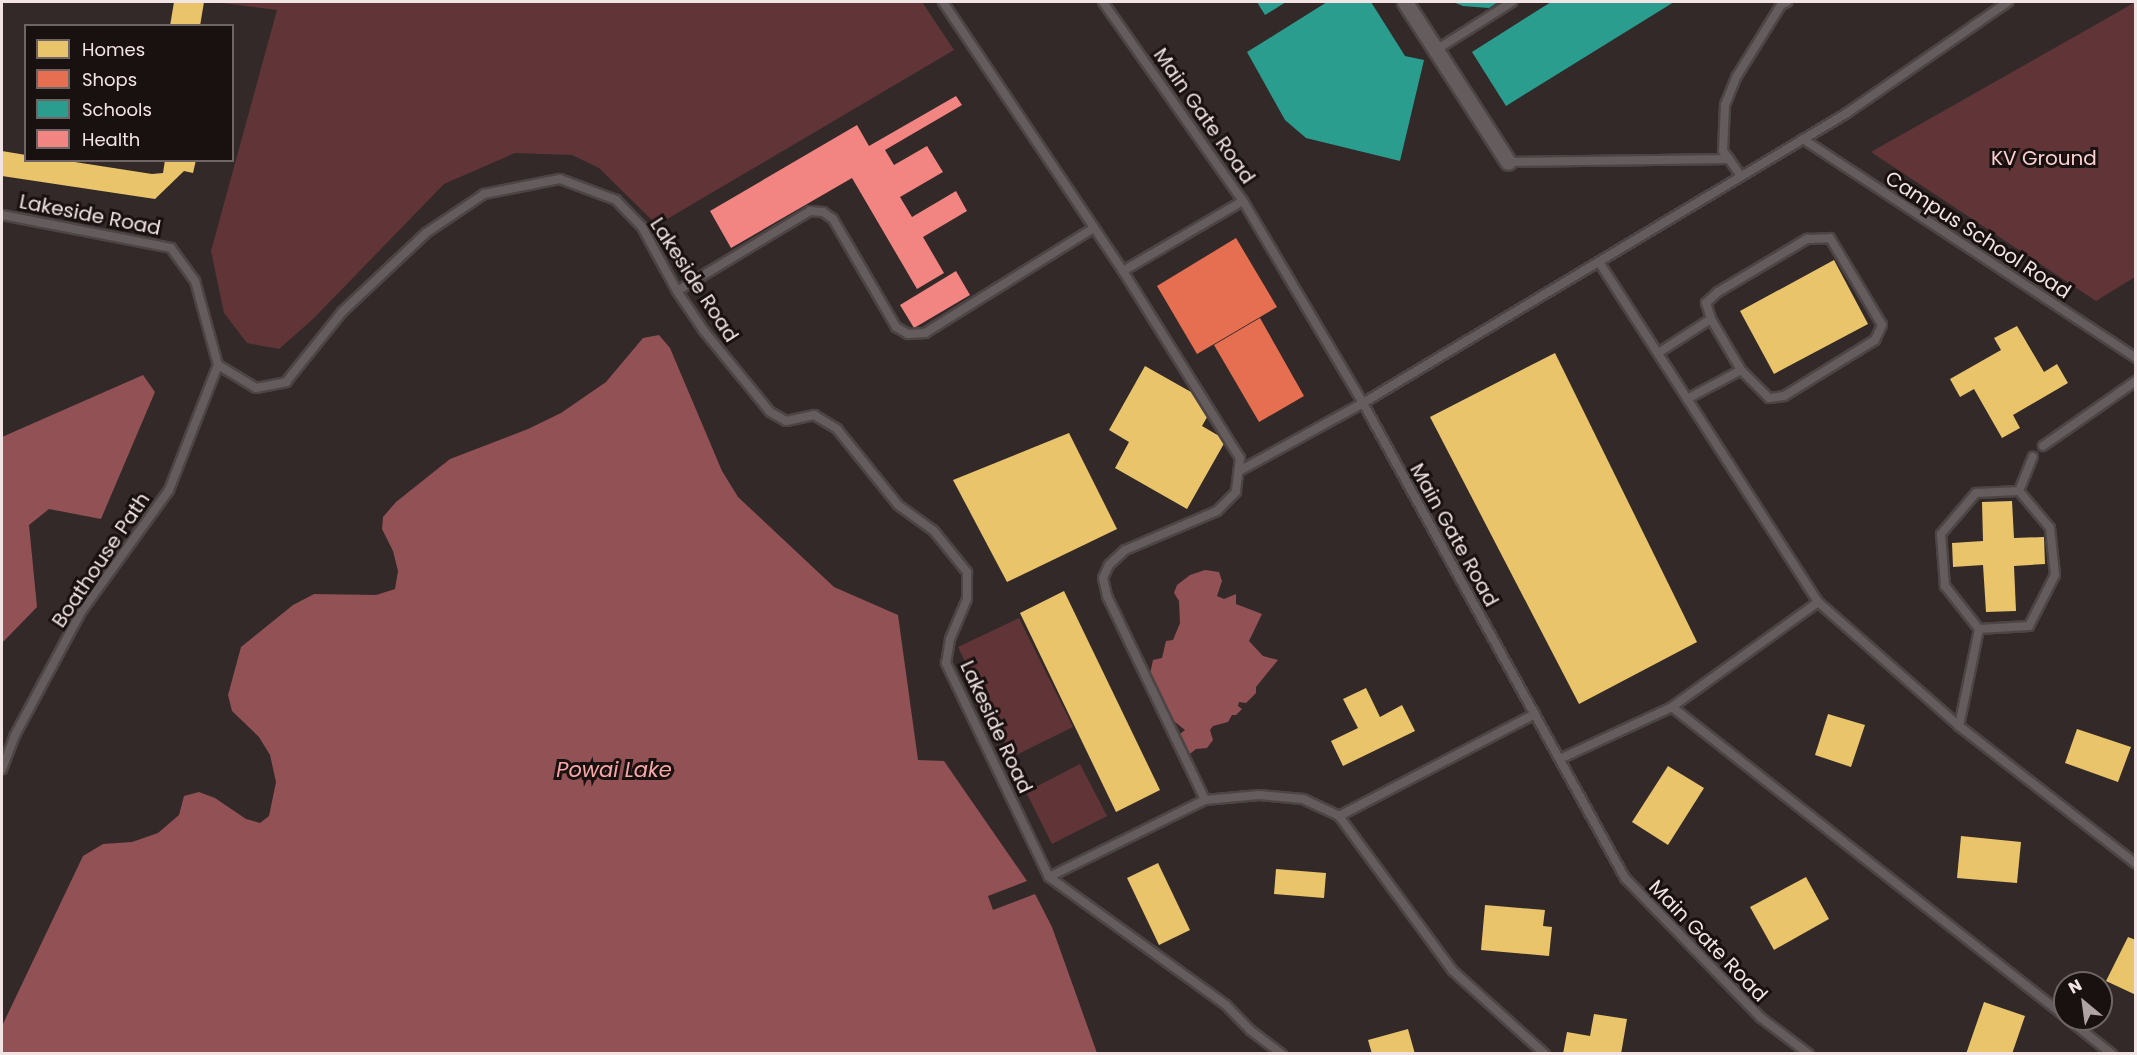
<!DOCTYPE html>
<style>
body{margin:0}
#map{position:relative;width:2137px;height:1055px;overflow:hidden;background:#332929;font-family:Poppins,sans-serif}
div>[style]{position:absolute}
.green>*{inset:0;background:#613537}
.water>*{inset:0;background:#925154}
.homes>*{inset:0;background:#e9c46a}
.shops>*{inset:0;background:#e76f51}
.schools>*{inset:0;background:#2a9d8f}
.health>*{inset:0;background:#f28482}
.roads{filter:drop-shadow(2px 0 #4d4545) drop-shadow(-2px 0 #4d4545) drop-shadow(0 2px #4d4545) drop-shadow(0 -2px #4d4545)}
.lane>*{height:8px;margin:-4px;padding:0 4px;transform-origin:4px;border-radius:4px;background:#655d5d}
.street>*{height:15px;margin:-7.5px;padding:0 7.5px;transform-origin:7.5px;border-radius:7.5px;background:#655d5d}
span{translate:-50% -50%;white-space:nowrap;text-align:center;line-height:1.15;-webkit-text-stroke:6px #191010;paint-order:stroke}
.street-label{font-size:20px;color:#f2e4e4}
.park-label{font-size:20px;color:#fcd0d0}
.water-label{font-size:21px;color:#f9a7a9;font-style:italic}
.frame{position:absolute;inset:0;border:3px solid #f2e4e4;pointer-events:none}
.legend{position:absolute;left:24px;top:24px;width:210px;height:138px;box-sizing:border-box;background:#191010;border:2px solid #706565;margin:0;padding:8px 10px;list-style:none;font-size:18px;color:#f2e4e4}
.legend li{display:flex;align-items:center;gap:12px;height:30px}
.legend b{width:30px;border:2px solid #706565}
.north{position:absolute;left:2053px;top:971px;width:60px;height:60px;box-sizing:border-box;background:#191010;border:2px solid #706565;border-radius:50%;rotate:331deg;font-size:16px;font-weight:700;line-height:24px;text-align:center;color:#f2e4e4}
.north::after{content:'';display:block;margin:auto;width:21px;height:27px;background:#afa3a3;clip-path:polygon(50% 0,100% 100%,50% 72%,0 100%)}
</style>
<div id="map">
<div class="green">
<i style="clip-path:polygon(214px 2px,922px 2px,954px 50px,657px 225px,599px 168px,572px 155px,515px 153px,444px 184px,313px 319px,279px 349px,247px 343px,224px 313px,211px 251px,277px 10px)"></i>
<i style="clip-path:polygon(2134px 3px,2135px 277px,2096px 301px,1871px 152px)"></i>
<i style="clip-path:polygon(1019px 618px,1073px 727px,1012px 757px,958px 647px)"></i>
<i style="clip-path:polygon(1080px 764px,1107px 816px,1052px 844px,1026px 792px)"></i>
</div>
<div class="water">
<i style="clip-path:polygon(659px 335px,670px 348px,722px 471px,738px 497px,834px 587px,898px 615px,918px 760px,944px 761px,1027px 881px,988px 896px,993px 910px,1035px 894px,1052px 927px,1097px 1053px,2px 1053px,2px 1026px,83px 856px,103px 844px,132px 842px,158px 833px,179px 815px,184px 796px,199px 792px,215px 798px,246px 819px,260px 823px,269px 816px,276px 782px,270px 755px,259px 737px,232px 711px,228px 695px,241px 647px,293px 605px,314px 594px,376px 595px,395px 589px,398px 571px,393px 551px,382px 529px,383px 517px,396px 502px,450px 459px,528px 429px,561px 413px,606px 382px,643px 338px)"></i>
<i style="clip-path:polygon(143px 375px,155px 392px,101px 519px,49px 509px,29px 525px,37px 607px,2px 643px,2px 437px)"></i>
<i style="clip-path:polygon(1205px 570px,1219px 572px,1222px 581px,1217px 596px,1224px 599px,1236px 594px,1236px 604px,1262px 614px,1249px 641px,1263px 656px,1278px 660px,1256px 687px,1256px 693px,1246px 703px,1239px 702px,1238px 706px,1242px 709px,1236px 715px,1232px 715px,1228px 722px,1213px 726px,1210px 730px,1213px 740px,1207px 748px,1196px 749px,1186px 757px,1176px 737px,1185px 730px,1175px 722px,1162px 704px,1149px 678px,1153px 660px,1162px 658px,1166px 641px,1173px 640px,1180px 623px,1179px 601px,1174px 593px,1177px 585px,1190px 575px)"></i>
</div>
<div class="homes">
<i style="clip-path:polygon(174px 2px,204px 2px,200px 26px,170px 26px)"></i>
<i style="clip-path:polygon(2px 151px,26px 155px,26px 160px,62px 160px,152px 174px,163px 173px,165px 160px,196px 160px,193px 173px,184px 171px,155px 199px,2px 176px)"></i>
<i style="clip-path:polygon(1834px 260px,1868px 324px,1774px 374px,1740px 311px)"></i>
<i style="clip-path:polygon(2017px 326px,2044px 372px,2057px 364px,2068px 383px,2013px 415px,2020px 428px,2002px 438px,1974px 389px,1960px 397px,1950px 379px,2001px 350px,1994px 338px)"></i>
<i style="clip-path:polygon(1555px 353px,1697px 642px,1579px 704px,1430px 417px)"></i>
<i style="clip-path:polygon(1145px 366px,1214px 405px,1202px 426px,1226px 440px,1187px 509px,1115px 468px,1129px 442px,1109px 430px)"></i>
<i style="clip-path:polygon(1069px 433px,1117px 529px,1007px 582px,953px 480px)"></i>
<i style="clip-path:polygon(2012px 501px,2014px 538px,2044px 537px,2045px 564px,2014px 566px,2016px 611px,1986px 612px,1983px 565px,1953px 567px,1952px 543px,1983px 541px,1982px 502px)"></i>
<i style="clip-path:polygon(1064px 591px,1160px 790px,1116px 812px,1020px 613px)"></i>
<i style="clip-path:polygon(1366px 688px,1380px 717px,1402px 705px,1415px 731px,1343px 766px,1331px 741px,1358px 728px,1343px 699px)"></i>
<i style="clip-path:polygon(1828px 714px,1865px 725px,1851px 767px,1815px 755px)"></i>
<i style="clip-path:polygon(2077px 729px,2131px 747px,2118px 782px,2065px 763px)"></i>
<i style="clip-path:polygon(1668px 766px,1704px 788px,1668px 845px,1632px 822px)"></i>
<i style="clip-path:polygon(1961px 836px,2021px 842px,2017px 883px,1957px 878px)"></i>
<i style="clip-path:polygon(1158px 863px,1190px 930px,1159px 945px,1127px 878px)"></i>
<i style="clip-path:polygon(1276px 869px,1326px 873px,1324px 898px,1274px 894px)"></i>
<i style="clip-path:polygon(1806px 877px,1829px 919px,1774px 950px,1750px 907px)"></i>
<i style="clip-path:polygon(1485px 905px,1545px 910px,1543px 926px,1552px 927px,1549px 956px,1481px 950px)"></i>
<i style="clip-path:polygon(2128px 937px,2136px 940px,2136px 995px,2106px 981px)"></i>
<i style="clip-path:polygon(1984px 1002px,2025px 1016px,2012px 1054px,1966px 1054px)"></i>
<i style="clip-path:polygon(1594px 1014px,1627px 1019px,1621px 1054px,1563px 1054px,1567px 1032px,1590px 1036px)"></i>
<i style="clip-path:polygon(1408px 1029px,1415px 1054px,1372px 1054px,1368px 1040px)"></i>
</div>
<div class="shops">
<i style="clip-path:polygon(1236px 238px,1277px 307px,1197px 354px,1157px 286px)"></i>
<i style="clip-path:polygon(1260px 318px,1304px 396px,1259px 422px,1214px 345px)"></i>
</div>
<div class="schools">
<i style="clip-path:polygon(1257px 2px,1286px 2px,1265px 15px)"></i>
<i style="clip-path:polygon(1327px 2px,1371px 2px,1405px 56px,1424px 60px,1400px 161px,1306px 138px,1285px 120px,1247px 52px)"></i>
<i style="clip-path:polygon(1453px 2px,1498px 2px,1489px 8px,1463px 6px)"></i>
<i style="clip-path:polygon(1551px 2px,1674px 2px,1506px 106px,1472px 52px)"></i>
</div>
<div class="health">
<i style="clip-path:polygon(956px 96px,962px 105px,885px 150px,894px 165px,927px 146px,943px 172px,900px 197px,912px 217px,956px 191px,967px 211px,923px 237px,944px 273px,917px 289px,852px 178px,731px 248px,710px 211px,857px 125px,869px 146px)"></i>
<i style="clip-path:polygon(956px 271px,970px 295px,914px 328px,900px 305px)"></i>
</div>
<div class="roads">
<div class="lane">
<i style="left:943px;top:2px;width:324px;rotate:56.2deg"></i>
<i style="left:1123px;top:271px;width:221px;rotate:58deg"></i>
<i style="left:1240px;top:458px;width:34px;rotate:97deg"></i>
<i style="left:1236px;top:492px;width:27px;rotate:135deg"></i>
<i style="left:1217px;top:511px;width:100px;rotate:157deg"></i>
<i style="left:1125px;top:550px;width:22px;rotate:137deg"></i>
<i style="left:1109px;top:565px;width:14px;rotate:115deg"></i>
<i style="left:1103px;top:578px;width:18px;rotate:77deg"></i>
<i style="left:1107px;top:596px;width:226px;rotate:64.3deg"></i>
<i style="left:1103px;top:2px;width:243px;rotate:54.9deg"></i>
<i style="left:1243px;top:201px;width:235px;rotate:59.3deg"></i>
<i style="left:1363px;top:403px;width:542px;rotate:61.12deg"></i>
<i style="left:1625px;top:878px;width:194px;rotate:45.8deg"></i>
<i style="left:1760px;top:1017px;width:61px;rotate:37.1deg"></i>
<i style="left:1436px;top:50px;width:90px;rotate:-32.3deg"></i>
<i style="left:1803px;top:139px;width:399px;rotate:33.3deg"></i>
<i style="left:1729px;top:159px;width:10px;rotate:-127deg"></i>
<i style="left:1723px;top:151px;width:46px;rotate:-87.5deg"></i>
<i style="left:1725px;top:105px;width:31px;rotate:-68deg"></i>
<i style="left:1737px;top:76px;width:84px;rotate:-58.2deg"></i>
<i style="left:1781px;top:5px;width:7px;rotate:-27deg"></i>
<i style="left:1508px;top:162px;width:221px;rotate:-0.8deg"></i>
<i style="left:1729px;top:159px;width:21px;rotate:55deg"></i>
<i style="left:2px;top:215px;width:172px;rotate:11deg"></i>
<i style="left:171px;top:248px;width:41px;rotate:54deg"></i>
<i style="left:195px;top:281px;width:87px;rotate:74.7deg"></i>
<i style="left:218px;top:365px;width:44px;rotate:31.2deg"></i>
<i style="left:256px;top:388px;width:31px;rotate:-11deg"></i>
<i style="left:286px;top:382px;width:90px;rotate:-51.3deg"></i>
<i style="left:342px;top:312px;width:115px;rotate:-43.2deg"></i>
<i style="left:426px;top:233px;width:70px;rotate:-33.9deg"></i>
<i style="left:484px;top:194px;width:77px;rotate:-11.2deg"></i>
<i style="left:560px;top:179px;width:60px;rotate:20.6deg"></i>
<i style="left:616px;top:200px;width:37px;rotate:46deg"></i>
<i style="left:642px;top:227px;width:73px;rotate:61.3deg"></i>
<i style="left:677px;top:291px;width:48px;rotate:56deg"></i>
<i style="left:704px;top:331px;width:104px;rotate:50.8deg"></i>
<i style="left:770px;top:412px;width:18px;rotate:29deg"></i>
<i style="left:786px;top:421px;width:29px;rotate:-12deg"></i>
<i style="left:814px;top:415px;width:27px;rotate:31deg"></i>
<i style="left:837px;top:429px;width:97px;rotate:51.2deg"></i>
<i style="left:898px;top:505px;width:44px;rotate:35.8deg"></i>
<i style="left:934px;top:531px;width:53px;rotate:51.2deg"></i>
<i style="left:967px;top:572px;width:27px;rotate:90deg"></i>
<i style="left:967px;top:599px;width:43px;rotate:113deg"></i>
<i style="left:950px;top:639px;width:24px;rotate:99deg"></i>
<i style="left:946px;top:663px;width:237px;rotate:64.3deg"></i>
<i style="left:1049px;top:877px;width:218px;rotate:35.9deg"></i>
<i style="left:1226px;top:1005px;width:35px;rotate:46deg"></i>
<i style="left:1250px;top:1030px;width:40px;rotate:37deg"></i>
<i style="left:1830px;top:238px;width:101px;rotate:59.1deg"></i>
<i style="left:1882px;top:325px;width:17px;rotate:115deg"></i>
<i style="left:1875px;top:340px;width:107px;rotate:148.4deg"></i>
<i style="left:1784px;top:396px;width:15px;rotate:172deg"></i>
<i style="left:1769px;top:398px;width:40px;rotate:-135deg"></i>
<i style="left:1741px;top:370px;width:59px;rotate:-120.5deg"></i>
<i style="left:1711px;top:319px;width:17px;rotate:-107deg"></i>
<i style="left:1706px;top:303px;width:16px;rotate:-43deg"></i>
<i style="left:1718px;top:292px;width:104px;rotate:-30.8deg"></i>
<i style="left:1807px;top:239px;width:23px;rotate:-2deg"></i>
<i style="left:1599px;top:262px;width:404px;rotate:57.2deg"></i>
<i style="left:1818px;top:602px;width:188px;rotate:41.3deg"></i>
<i style="left:1959px;top:726px;width:224px;rotate:37.9deg"></i>
<i style="left:1123px;top:271px;width:139px;rotate:-30.3deg"></i>
<i style="left:677px;top:291px;width:155px;rotate:-31deg"></i>
<i style="left:810px;top:211px;width:13px;rotate:4deg"></i>
<i style="left:823px;top:212px;width:12px;rotate:35deg"></i>
<i style="left:833px;top:219px;width:125px;rotate:59.7deg"></i>
<i style="left:896px;top:327px;width:14px;rotate:30deg"></i>
<i style="left:908px;top:334px;width:17px;rotate:-3deg"></i>
<i style="left:925px;top:333px;width:199px;rotate:-31.9deg"></i>
<i style="left:1658px;top:353px;width:63px;rotate:-32.7deg"></i>
<i style="left:1687px;top:399px;width:61px;rotate:-28.2deg"></i>
<i style="left:2043px;top:446px;width:113px;rotate:-35deg"></i>
<i style="left:1239px;top:471px;width:141px;rotate:-28.7deg"></i>
<i style="left:1363px;top:403px;width:564px;rotate:-30.93deg"></i>
<i style="left:1847px;top:113px;width:196px;rotate:-34.6deg"></i>
<i style="left:2019px;top:491px;width:48px;rotate:50deg"></i>
<i style="left:2050px;top:528px;width:47px;rotate:83.9deg"></i>
<i style="left:2055px;top:575px;width:57px;rotate:117deg"></i>
<i style="left:2029px;top:626px;width:50px;rotate:176.6deg"></i>
<i style="left:1979px;top:629px;width:55px;rotate:-128.3deg"></i>
<i style="left:1945px;top:586px;width:52px;rotate:-94.4deg"></i>
<i style="left:1941px;top:534px;width:54px;rotate:-49.5deg"></i>
<i style="left:1976px;top:493px;width:43px;rotate:-2.7deg"></i>
<i style="left:2019px;top:491px;width:37px;rotate:-68deg"></i>
<i style="left:1672px;top:707px;width:500px;rotate:38.2deg"></i>
<i style="left:1959px;top:726px;width:99px;rotate:-78.3deg"></i>
<i style="left:1560px;top:759px;width:123px;rotate:-24.9deg"></i>
<i style="left:1672px;top:707px;width:180px;rotate:-35.7deg"></i>
<i style="left:2px;top:769px;width:34px;rotate:-69deg"></i>
<i style="left:14px;top:737px;width:142px;rotate:-61.8deg"></i>
<i style="left:81px;top:612px;width:150px;rotate:-54.2deg"></i>
<i style="left:169px;top:490px;width:134px;rotate:-68.6deg"></i>
<i style="left:1339px;top:816px;width:192px;rotate:53.7deg"></i>
<i style="left:1453px;top:971px;width:124px;rotate:42.1deg"></i>
<i style="left:1049px;top:877px;width:174px;rotate:-26.3deg"></i>
<i style="left:1205px;top:800px;width:54px;rotate:-5.3deg"></i>
<i style="left:1259px;top:795px;width:44px;rotate:5.2deg"></i>
<i style="left:1303px;top:799px;width:40px;rotate:25deg"></i>
<i style="left:1339px;top:816px;width:221px;rotate:-27.5deg"></i>
<i style="left:2068px;top:1019px;width:56px;rotate:38.5deg"></i>
</div>
<div class="street">
<i style="left:1405px;top:2px;width:190px;rotate:57.2deg"></i>
</div>
</div>
<div class="street-label">
<span style="left:1204px;top:116px;rotate:55deg">Main Gate Road</span>
<span style="left:90px;top:215px;rotate:11deg">Lakeside Road</span>
<span style="left:1978px;top:235px;rotate:33deg">Campus School Road</span>
<span style="left:694px;top:280px;rotate:57deg">Lakeside Road</span>
<span style="left:1454px;top:535px;rotate:61deg">Main Gate Road</span>
<span style="left:101px;top:560px;rotate:-56deg">Boathouse Path</span>
<span style="left:996px;top:727px;rotate:65deg">Lakeside Road</span>
<span style="left:1708px;top:941px;rotate:46deg">Main Gate Road</span>
</div>
<div class="park-label">
<span style="left:2044px;top:158px">KV Ground</span>
</div>
<div class="water-label">
<span style="left:614px;top:770px">Powai Lake</span>
</div>
<div class="frame"></div>
<ul class="legend">
<li><b style="height:16px;background:#e9c46a"></b>Homes</li>
<li><b style="height:16px;background:#e76f51"></b>Shops</li>
<li><b style="height:16px;background:#2a9d8f"></b>Schools</li>
<li><b style="height:16px;background:#f28482"></b>Health</li>
</ul>
<div class="north">N</div>
</div>
